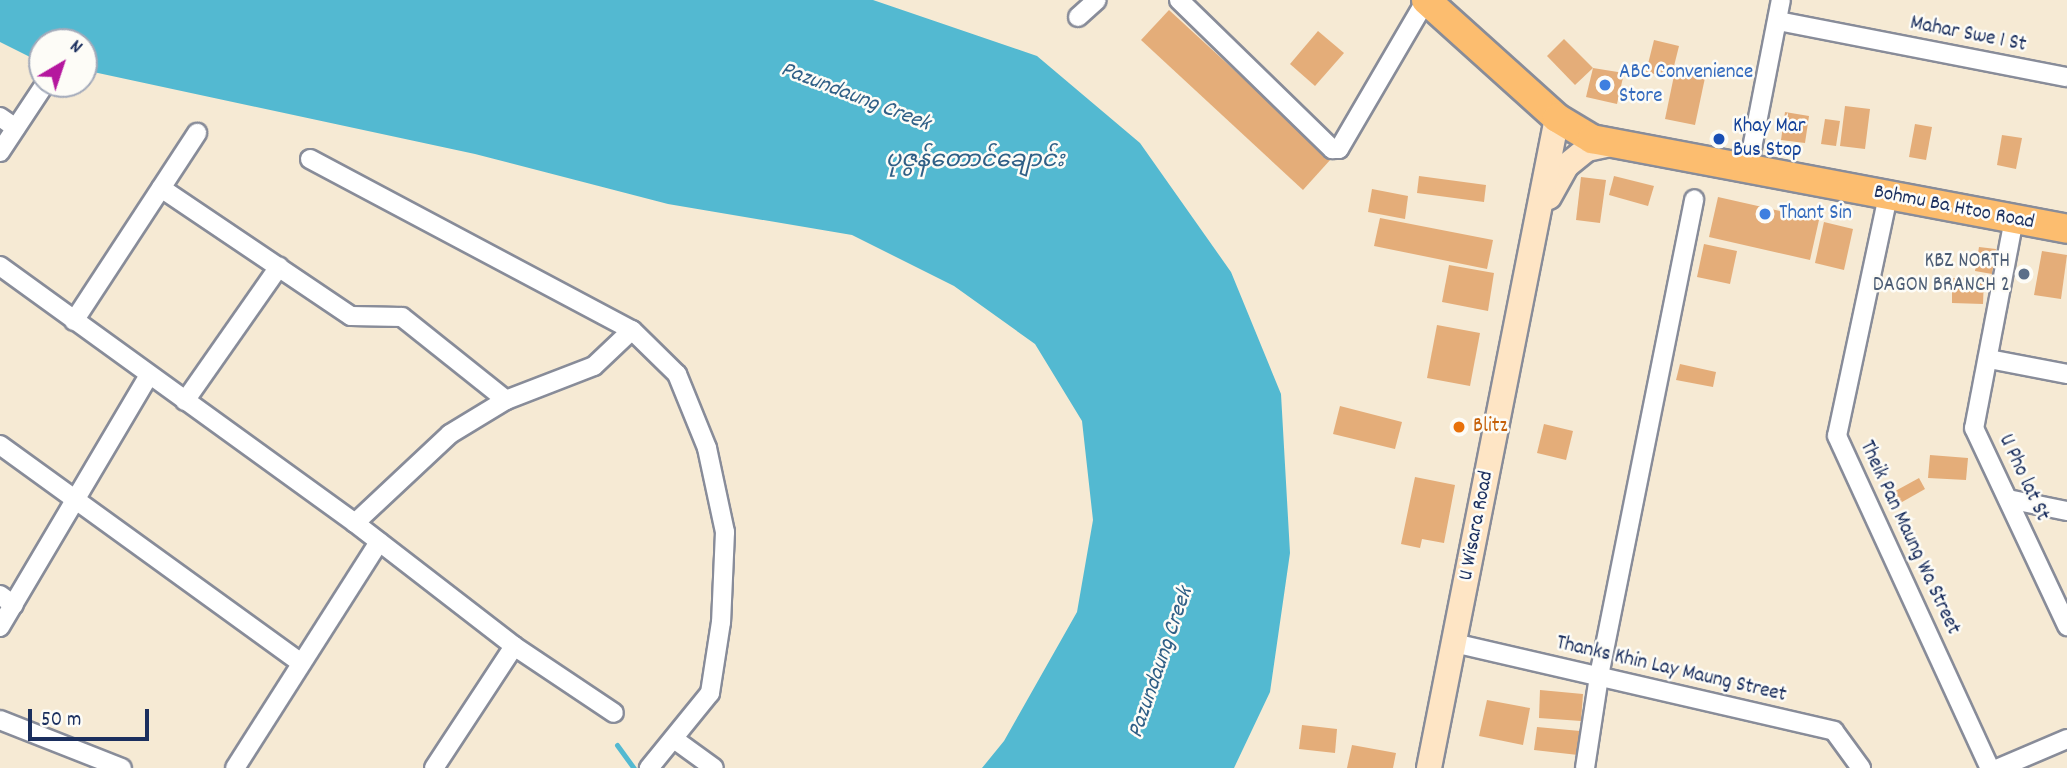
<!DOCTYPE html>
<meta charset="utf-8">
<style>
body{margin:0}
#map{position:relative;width:2067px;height:768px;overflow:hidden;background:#f6ead4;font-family:Dekko,"Noto Sans Myanmar",sans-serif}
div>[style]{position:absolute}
.water>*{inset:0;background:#53b9d1}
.stream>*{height:5px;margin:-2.5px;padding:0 2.5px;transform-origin:2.5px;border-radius:2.5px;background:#53b9d1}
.building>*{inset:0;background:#e4ad79}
.roads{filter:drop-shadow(2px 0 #888c99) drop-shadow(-2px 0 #888c99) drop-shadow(0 2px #888c99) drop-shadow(0 -2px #888c99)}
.minor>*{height:18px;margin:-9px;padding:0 9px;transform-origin:9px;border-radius:9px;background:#fff}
.secondary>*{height:24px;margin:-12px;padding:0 12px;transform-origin:12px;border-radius:12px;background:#fee5c5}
.primary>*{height:28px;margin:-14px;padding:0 14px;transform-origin:14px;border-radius:14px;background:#fcbd6f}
.dots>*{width:19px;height:19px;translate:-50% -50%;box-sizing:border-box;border:4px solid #fdfcf7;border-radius:50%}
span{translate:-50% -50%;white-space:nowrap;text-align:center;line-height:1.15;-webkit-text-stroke:5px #fdfcf7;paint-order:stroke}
.street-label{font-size:21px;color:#1b2f5e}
.shop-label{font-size:21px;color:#366cbe}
.left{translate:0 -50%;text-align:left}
.transit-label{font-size:21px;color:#164399}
.service-label{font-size:21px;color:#4e5e75}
.right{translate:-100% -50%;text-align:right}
.food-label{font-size:21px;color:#c56008}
.water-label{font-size:23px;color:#2f5f86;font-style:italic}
.north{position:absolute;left:28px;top:28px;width:70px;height:70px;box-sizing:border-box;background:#fdfcf7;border:2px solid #a3aaba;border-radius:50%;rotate:39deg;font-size:19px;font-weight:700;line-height:28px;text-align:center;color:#1b2f5e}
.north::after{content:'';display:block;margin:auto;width:24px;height:32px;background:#b5179e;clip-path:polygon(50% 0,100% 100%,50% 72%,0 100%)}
.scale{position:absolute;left:28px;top:709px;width:121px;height:32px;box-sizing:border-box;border:4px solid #1b2f5e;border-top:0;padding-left:9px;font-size:21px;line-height:24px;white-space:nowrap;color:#1b2f5e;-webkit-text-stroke:5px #fdfcf7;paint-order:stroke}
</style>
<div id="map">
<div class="water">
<i style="clip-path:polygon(0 0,873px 0,1037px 56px,1140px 143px,1231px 272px,1281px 394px,1290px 553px,1270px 692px,1234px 768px,982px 768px,1004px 741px,1077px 612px,1093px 520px,1082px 421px,1035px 344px,954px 286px,852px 235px,668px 204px,475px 154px,84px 70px,84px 42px,42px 42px,42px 61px,36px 60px,0 42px)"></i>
</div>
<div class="stream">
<i style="left:617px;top:745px;width:29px;rotate:54deg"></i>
</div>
<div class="building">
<i style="clip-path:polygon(1169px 10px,1331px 159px,1303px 190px,1141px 40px)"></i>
<i style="clip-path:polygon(1318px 31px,1344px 53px,1315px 86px,1290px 64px)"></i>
<i style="clip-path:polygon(1564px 39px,1593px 68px,1575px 85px,1547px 56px)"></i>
<i style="clip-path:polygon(1654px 40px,1679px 46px,1671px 78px,1646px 72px)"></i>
<i style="clip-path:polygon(1676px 66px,1706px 73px,1695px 125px,1665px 119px)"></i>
<i style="clip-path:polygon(1593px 68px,1624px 73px,1617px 104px,1586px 97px)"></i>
<i style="clip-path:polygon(1845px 106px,1870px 109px,1865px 149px,1840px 146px)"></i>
<i style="clip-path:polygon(1785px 112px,1809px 116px,1805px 143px,1781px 140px)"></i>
<i style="clip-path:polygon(1825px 119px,1840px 121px,1836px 146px,1821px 144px)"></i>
<i style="clip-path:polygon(1915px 124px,1932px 127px,1926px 160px,1909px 157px)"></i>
<i style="clip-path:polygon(2002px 135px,2022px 138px,2016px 169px,1997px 165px)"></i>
<i style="clip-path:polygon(1419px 176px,1486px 185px,1484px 202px,1417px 193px)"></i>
<i style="clip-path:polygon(1614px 176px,1654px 186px,1648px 206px,1609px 195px)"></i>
<i style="clip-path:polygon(1581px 177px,1606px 180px,1600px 223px,1576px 220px)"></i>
<i style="clip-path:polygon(1372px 189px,1408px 196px,1405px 219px,1368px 212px)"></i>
<i style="clip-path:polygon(1718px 197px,1819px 220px,1810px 260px,1709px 237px)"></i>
<i style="clip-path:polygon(1380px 218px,1493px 240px,1487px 269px,1374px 246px)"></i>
<i style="clip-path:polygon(1824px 222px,1853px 229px,1844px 270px,1815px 263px)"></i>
<i style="clip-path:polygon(1704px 244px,1737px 251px,1730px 284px,1697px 277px)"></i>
<i style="clip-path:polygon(1979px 247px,1996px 249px,1992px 274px,1975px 271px)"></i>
<i style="clip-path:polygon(2042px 251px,2067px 255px,2061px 299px,2034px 295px)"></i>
<i style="clip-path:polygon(1449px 265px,1494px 273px,1488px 311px,1442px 302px)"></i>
<i style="clip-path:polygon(1952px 278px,1984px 279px,1983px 304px,1952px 303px)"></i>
<i style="clip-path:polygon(1437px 325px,1480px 333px,1470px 386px,1427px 378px)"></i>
<i style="clip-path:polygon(1680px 364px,1716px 372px,1713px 387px,1676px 380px)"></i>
<i style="clip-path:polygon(1340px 406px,1402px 422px,1395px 449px,1333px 434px)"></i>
<i style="clip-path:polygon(1544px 424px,1573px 431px,1566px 460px,1537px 453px)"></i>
<i style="clip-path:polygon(1930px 455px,1968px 458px,1966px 480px,1928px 478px)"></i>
<i style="clip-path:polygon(1415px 477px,1455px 485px,1444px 543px,1422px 539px,1420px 548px,1401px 544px)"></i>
<i style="clip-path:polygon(1919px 478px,1925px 489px,1895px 506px,1888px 495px)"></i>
<i style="clip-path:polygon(1540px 690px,1583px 694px,1581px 721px,1539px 718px)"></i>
<i style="clip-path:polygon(1487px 700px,1530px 708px,1523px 745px,1479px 736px)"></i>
<i style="clip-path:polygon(1302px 725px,1337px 729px,1335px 753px,1299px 749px)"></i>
<i style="clip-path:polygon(1537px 727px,1580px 731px,1578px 755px,1534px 750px)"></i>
<i style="clip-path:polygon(1352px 745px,1396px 753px,1393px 768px,1347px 768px)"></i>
</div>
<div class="roads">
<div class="minor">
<i style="left:1179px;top:0;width:214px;rotate:44.2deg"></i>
<i style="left:1332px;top:149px;width:7px"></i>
<i style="left:1339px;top:149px;width:173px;rotate:-59.7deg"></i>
<i style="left:1078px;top:17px;width:25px;rotate:-42deg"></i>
<i style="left:1778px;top:21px;width:294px;rotate:11deg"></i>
<i style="left:0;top:117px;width:19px;rotate:35deg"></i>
<i style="left:0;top:152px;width:82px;rotate:-56.5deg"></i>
<i style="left:310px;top:159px;width:365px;rotate:28deg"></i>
<i style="left:632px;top:330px;width:63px;rotate:44.4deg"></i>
<i style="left:677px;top:374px;width:80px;rotate:67.9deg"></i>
<i style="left:707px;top:448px;width:86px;rotate:77.9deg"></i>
<i style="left:725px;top:532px;width:90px;rotate:92.5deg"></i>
<i style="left:721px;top:622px;width:72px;rotate:98.8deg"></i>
<i style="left:710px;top:693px;width:97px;rotate:129.1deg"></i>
<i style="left:1748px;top:169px;width:172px;rotate:-79deg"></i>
<i style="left:161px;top:188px;width:229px;rotate:34deg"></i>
<i style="left:351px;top:316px;width:51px;rotate:1.1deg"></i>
<i style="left:402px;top:317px;width:133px;rotate:38.6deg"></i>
<i style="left:1888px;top:196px;width:245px;rotate:102deg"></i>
<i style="left:1837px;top:436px;width:366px;rotate:65.3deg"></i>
<i style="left:2014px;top:219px;width:213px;rotate:100.8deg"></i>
<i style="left:1974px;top:428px;width:219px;rotate:64.8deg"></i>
<i style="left:0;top:266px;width:438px;rotate:35.9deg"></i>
<i style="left:355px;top:523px;width:201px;rotate:37.7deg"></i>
<i style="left:514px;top:646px;width:120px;rotate:33.8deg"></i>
<i style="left:74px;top:321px;width:225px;rotate:-56.8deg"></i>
<i style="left:1989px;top:359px;width:79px;rotate:10.9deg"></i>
<i style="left:185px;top:401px;width:164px;rotate:-55deg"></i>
<i style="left:0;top:445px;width:372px;rotate:35.9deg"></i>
<i style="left:2008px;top:499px;width:60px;rotate:11.5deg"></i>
<i style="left:355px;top:523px;width:130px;rotate:-43.1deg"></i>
<i style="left:450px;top:434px;width:66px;rotate:-31.3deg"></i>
<i style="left:506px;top:400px;width:94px;rotate:-21.1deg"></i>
<i style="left:594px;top:366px;width:52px;rotate:-43.5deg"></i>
<i style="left:0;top:595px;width:17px;rotate:36deg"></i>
<i style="left:0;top:627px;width:293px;rotate:-59.4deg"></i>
<i style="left:1454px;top:643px;width:390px;rotate:13deg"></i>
<i style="left:1834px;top:731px;width:46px;rotate:53.9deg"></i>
<i style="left:0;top:720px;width:131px;rotate:21.5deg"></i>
<i style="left:674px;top:739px;width:49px;rotate:35.9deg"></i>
<i style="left:235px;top:768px;width:268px;rotate:-57.5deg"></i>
<i style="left:434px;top:768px;width:146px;rotate:-56.7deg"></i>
<i style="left:1585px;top:768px;width:93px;rotate:-81.3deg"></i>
<i style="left:1599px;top:676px;width:486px;rotate:-78.7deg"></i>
<i style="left:1999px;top:768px;width:74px;rotate:-23.1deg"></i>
</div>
<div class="secondary">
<i style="left:1549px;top:197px;width:35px;rotate:-61deg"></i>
<i style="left:1566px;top:166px;width:27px;rotate:-39deg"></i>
<i style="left:1587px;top:149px;width:29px;rotate:-12deg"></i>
<i style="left:1429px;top:768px;width:662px;rotate:-78.86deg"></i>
</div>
<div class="primary">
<i style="left:1426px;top:0;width:176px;rotate:42deg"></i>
<i style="left:1557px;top:118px;width:41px;rotate:31deg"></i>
<i style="left:1592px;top:139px;width:483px;rotate:10.7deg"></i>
</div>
</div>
<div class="dots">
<i style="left:1605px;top:85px;background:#3f7fe0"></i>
<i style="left:1719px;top:139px;background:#1a4fb4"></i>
<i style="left:1765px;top:214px;background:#3f7fe0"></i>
<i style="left:2024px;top:274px;background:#5c6f8a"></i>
<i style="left:1459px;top:427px;background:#e8710a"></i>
</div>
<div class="street-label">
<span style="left:1968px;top:35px;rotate:11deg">Mahar Swe 1 St</span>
<span style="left:1954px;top:208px;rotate:11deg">Bohmu Ba Htoo Road</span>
<span style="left:2023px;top:478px;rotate:65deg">U Pho lat St</span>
<span style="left:1477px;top:526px;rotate:-79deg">U Wisara Road</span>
<span style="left:1909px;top:538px;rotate:65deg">Theik Pan Maung Wa Street</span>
<span style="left:1671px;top:670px;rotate:13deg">Thanks Khin Lay Maung Street</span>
</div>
<div class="shop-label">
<span class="left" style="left:1619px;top:85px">ABC Convenience<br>Store</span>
<span class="left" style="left:1779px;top:214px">Thant Sin</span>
</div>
<div class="transit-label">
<span class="left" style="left:1733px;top:139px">Khay Mar<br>Bus Stop</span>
</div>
<div class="service-label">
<span class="right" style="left:2010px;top:274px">KBZ NORTH<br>DAGON BRANCH 2</span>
</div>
<div class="food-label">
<span class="left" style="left:1473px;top:427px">Blitz</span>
</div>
<div class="water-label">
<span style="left:855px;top:98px;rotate:21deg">Pazundaung Creek</span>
<span style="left:975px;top:162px">ပုဇွန်တောင်ချောင်း</span>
<span style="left:1162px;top:663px;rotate:-71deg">Pazundaung Creek</span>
</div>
<div class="north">N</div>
<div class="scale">50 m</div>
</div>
